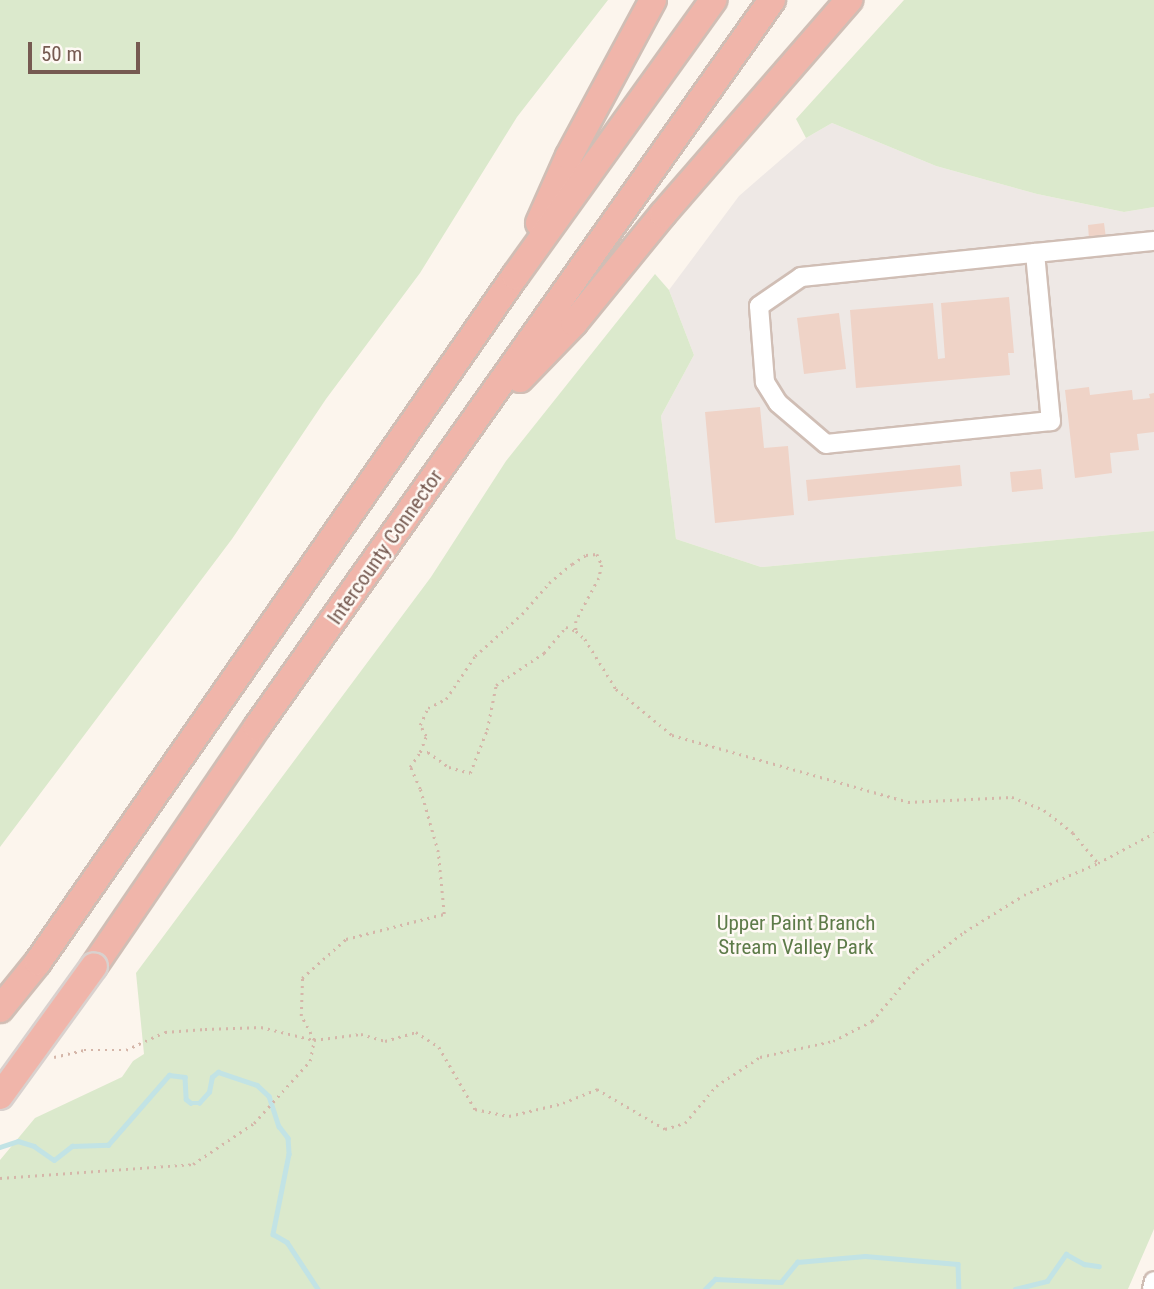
<!DOCTYPE html>
<style>
body{margin:0}
#map{position:relative;width:1154px;height:1289px;overflow:hidden;background:#fcf5ed;font-family:"Roboto Condensed",sans-serif}
div>[style]{position:absolute}
.industrial>*{inset:0;background:#eee8e5}
.green>*{inset:0;background:#dbe9cc}
.stream>*{height:4.5px;margin:-2.25px;padding:0 2.25px;transform-origin:2.25px;border-radius:2.25px;background:#c2e3e5}
.building>*{inset:0;background:#efd3c7}
.path>*{height:2.5px;margin-top:-1.25px;transform-origin:0;background:repeating-linear-gradient(90deg,#d5b6a9 0 2px,transparent 0 7px)}
.roads{filter:drop-shadow(2px 0 #d0beb5) drop-shadow(-2px 0 #d0beb5) drop-shadow(0 2px #d0beb5) drop-shadow(0 -2px #d0beb5)}
.minor>*{height:18px;margin:-9px;padding:0 9px;transform-origin:9px;border-radius:9px;background:#fff}
.highway>*{height:26px;margin:-13px;padding:0 13px;transform-origin:13px;border-radius:13px;background:#f0b5aa}
.bridges{filter:drop-shadow(2px 0 #d9d1ce) drop-shadow(-2px 0 #d9d1ce) drop-shadow(0 2px #d9d1ce) drop-shadow(0 -2px #d9d1ce)}
.highway-bridge>*{height:26px;margin:-13px;padding:0 13px;transform-origin:13px;border-radius:13px;background:#f0b5aa}
span{translate:-50% -50%;white-space:nowrap;text-align:center;line-height:1.15;-webkit-text-stroke:5px #fef9f4;paint-order:stroke}
.street-label{font-size:21px;color:#765a51}
.park-label{font-size:21px;color:#5d7b49}
.scale{position:absolute;left:28px;top:42px;width:112px;height:32px;box-sizing:border-box;border:4px solid #765a51;border-top:0;padding-left:9px;font-size:21px;line-height:24px;white-space:nowrap;color:#765a51;-webkit-text-stroke:5px #fef9f4;paint-order:stroke}
</style>
<div id="map">
<div class="industrial">
<i style="clip-path:polygon(832px 123px,936px 166px,1037px 194px,1124px 212px,1154px 207px,1154px 531px,761px 567px,676px 539px,661px 416px,694px 355px,669px 290px,739px 196px,806px 138px)"></i>
</div>
<div class="green">
<i style="clip-path:polygon(0 0,608px 0,517px 117px,420px 273px,326px 399px,232px 539px,0 847px)"></i>
<i style="clip-path:polygon(904px 0,1154px 0,1154px 207px,1124px 212px,1037px 194px,936px 166px,832px 123px,806px 138px,796px 119px)"></i>
<i style="clip-path:polygon(655px 274px,669px 290px,694px 355px,661px 416px,676px 539px,761px 567px,1154px 531px,1154px 1229px,1128px 1289px,0 1289px,0 1160px,35px 1118px,122px 1077px,133px 1061px,144px 1054px,136px 973px,431px 577px,506px 461px)"></i>
</div>
<div class="stream">
<i style="left:0;top:1147px;width:19px;rotate:-18deg"></i>
<i style="left:18px;top:1141px;width:17px;rotate:17deg"></i>
<i style="left:34px;top:1146px;width:24px;rotate:35deg"></i>
<i style="left:54px;top:1160px;width:23px;rotate:-38deg"></i>
<i style="left:72px;top:1146px;width:36px;rotate:-2deg"></i>
<i style="left:108px;top:1145px;width:93px;rotate:-48.9deg"></i>
<i style="left:169px;top:1075px;width:16px;rotate:7deg"></i>
<i style="left:185px;top:1077px;width:22px;rotate:87deg"></i>
<i style="left:186px;top:1099px;width:6px;rotate:39deg"></i>
<i style="left:191px;top:1103px;width:8px"></i>
<i style="left:199px;top:1103px;width:15px;rotate:-48deg"></i>
<i style="left:209px;top:1092px;width:15px;rotate:-79deg"></i>
<i style="left:212px;top:1077px;width:8px;rotate:-40deg"></i>
<i style="left:218px;top:1072px;width:41px;rotate:18.4deg"></i>
<i style="left:257px;top:1085px;width:16px;rotate:43deg"></i>
<i style="left:269px;top:1096px;width:32px;rotate:72deg"></i>
<i style="left:279px;top:1126px;width:15px;rotate:53deg"></i>
<i style="left:288px;top:1138px;width:16px;rotate:86deg"></i>
<i style="left:289px;top:1154px;width:82px;rotate:101.3deg"></i>
<i style="left:273px;top:1234px;width:16px;rotate:30deg"></i>
<i style="left:287px;top:1242px;width:56px;rotate:56.6deg"></i>
<i style="left:705px;top:1289px;width:14px;rotate:-45deg"></i>
<i style="left:715px;top:1279px;width:66px;rotate:2.6deg"></i>
<i style="left:781px;top:1282px;width:26px;rotate:-51deg"></i>
<i style="left:797px;top:1262px;width:68px;rotate:-5deg"></i>
<i style="left:865px;top:1256px;width:93px;rotate:4.9deg"></i>
<i style="left:958px;top:1264px;width:25px;rotate:88deg"></i>
<i style="left:1015px;top:1289px;width:33px;rotate:-14deg"></i>
<i style="left:1047px;top:1281px;width:33px;rotate:-55deg"></i>
<i style="left:1066px;top:1254px;width:21px;rotate:29deg"></i>
<i style="left:1084px;top:1264px;width:15px;rotate:8deg"></i>
</div>
<div class="building">
<i style="clip-path:polygon(1104px 223px,1106px 238px,1089px 239px,1088px 225px)"></i>
<i style="clip-path:polygon(1009px 297px,1014px 353px,1008px 353px,1010px 375px,856px 388px,850px 310px,933px 303px,938px 359px,945px 358px,941px 303px)"></i>
<i style="clip-path:polygon(839px 313px,846px 369px,804px 374px,797px 318px)"></i>
<i style="clip-path:polygon(1089px 387px,1090px 395px,1132px 390px,1133px 400px,1150px 398px,1149px 394px,1154px 393px,1154px 432px,1137px 434px,1139px 450px,1110px 453px,1112px 473px,1075px 478px,1065px 390px)"></i>
<i style="clip-path:polygon(760px 407px,764px 448px,788px 446px,794px 515px,715px 523px,705px 412px)"></i>
<i style="clip-path:polygon(960px 465px,962px 486px,808px 501px,806px 480px)"></i>
<i style="clip-path:polygon(1041px 469px,1043px 489px,1012px 492px,1010px 472px)"></i>
</div>
<div class="path">
<i style="left:420px;top:752px;width:17px;rotate:-69deg"></i>
<i style="left:426px;top:736px;width:13px;rotate:-119deg"></i>
<i style="left:420px;top:725px;width:19px;rotate:-65deg"></i>
<i style="left:428px;top:708px;width:20px;rotate:-27deg"></i>
<i style="left:446px;top:699px;width:52px;rotate:-56deg"></i>
<i style="left:475px;top:656px;width:63px;rotate:-41.8deg"></i>
<i style="left:522px;top:614px;width:41px;rotate:-48.9deg"></i>
<i style="left:549px;top:583px;width:30px;rotate:-40deg"></i>
<i style="left:572px;top:564px;width:17px;rotate:-33deg"></i>
<i style="left:586px;top:555px;width:11px;rotate:-5deg"></i>
<i style="left:597px;top:554px;width:12px;rotate:66deg"></i>
<i style="left:602px;top:565px;width:13px;rotate:103deg"></i>
<i style="left:599px;top:578px;width:49px;rotate:118.1deg"></i>
<i style="left:576px;top:621px;width:10px;rotate:90deg"></i>
<i style="left:314px;top:1040px;width:27px;rotate:-118deg"></i>
<i style="left:301px;top:1016px;width:38px;rotate:-88deg"></i>
<i style="left:302px;top:978px;width:59px;rotate:-41.6deg"></i>
<i style="left:346px;top:939px;width:101px;rotate:-14.3deg"></i>
<i style="left:444px;top:914px;width:62px;rotate:-95.5deg"></i>
<i style="left:438px;top:852px;width:66px;rotate:-105.9deg"></i>
<i style="left:420px;top:789px;width:24px;rotate:-114deg"></i>
<i style="left:410px;top:767px;width:18px;rotate:-56deg"></i>
<i style="left:420px;top:752px;width:8px"></i>
<i style="left:428px;top:752px;width:26px;rotate:36deg"></i>
<i style="left:449px;top:767px;width:22px;rotate:16deg"></i>
<i style="left:470px;top:773px;width:46px;rotate:-68.4deg"></i>
<i style="left:487px;top:730px;width:46px;rotate:-78.7deg"></i>
<i style="left:496px;top:685px;width:58px;rotate:-33.7deg"></i>
<i style="left:544px;top:653px;width:34px;rotate:-50deg"></i>
<i style="left:566px;top:627px;width:11px;rotate:22deg"></i>
<i style="left:576px;top:631px;width:12px;rotate:42deg"></i>
<i style="left:585px;top:639px;width:59px;rotate:58.2deg"></i>
<i style="left:616px;top:689px;width:72px;rotate:39.4deg"></i>
<i style="left:672px;top:735px;width:245px;rotate:15.8deg"></i>
<i style="left:908px;top:802px;width:104px;rotate:-2.8deg"></i>
<i style="left:1012px;top:797px;width:35px;rotate:22deg"></i>
<i style="left:1044px;top:810px;width:37px;rotate:38deg"></i>
<i style="left:1073px;top:833px;width:39px;rotate:50deg"></i>
<i style="left:54px;top:1057px;width:31px;rotate:-13deg"></i>
<i style="left:84px;top:1050px;width:42px"></i>
<i style="left:126px;top:1050px;width:43px;rotate:-24.8deg"></i>
<i style="left:165px;top:1032px;width:40px;rotate:-4.3deg"></i>
<i style="left:205px;top:1029px;width:56px;rotate:-2deg"></i>
<i style="left:261px;top:1027px;width:55px;rotate:13.8deg"></i>
<i style="left:0;top:1178px;width:194px;rotate:-4.1deg"></i>
<i style="left:193px;top:1164px;width:73px;rotate:-33.9deg"></i>
<i style="left:254px;top:1123px;width:84px;rotate:-47.9deg"></i>
<i style="left:310px;top:1061px;width:21px;rotate:-79deg"></i>
<i style="left:314px;top:1040px;width:47px;rotate:-7.3deg"></i>
<i style="left:361px;top:1034px;width:25px;rotate:16deg"></i>
<i style="left:385px;top:1041px;width:32px;rotate:-16deg"></i>
<i style="left:416px;top:1032px;width:27px;rotate:33deg"></i>
<i style="left:439px;top:1047px;width:72px;rotate:59.9deg"></i>
<i style="left:475px;top:1109px;width:35px;rotate:12deg"></i>
<i style="left:509px;top:1116px;width:56px;rotate:-13.5deg"></i>
<i style="left:563px;top:1103px;width:37px;rotate:-22deg"></i>
<i style="left:597px;top:1089px;width:79px;rotate:30.5deg"></i>
<i style="left:665px;top:1129px;width:21px;rotate:-17deg"></i>
<i style="left:685px;top:1123px;width:48px;rotate:-50deg"></i>
<i style="left:716px;top:1086px;width:53px;rotate:-33.4deg"></i>
<i style="left:760px;top:1057px;width:75px;rotate:-12.4deg"></i>
<i style="left:833px;top:1041px;width:44px;rotate:-27.1deg"></i>
<i style="left:872px;top:1021px;width:68px;rotate:-49.8deg"></i>
<i style="left:916px;top:969px;width:61px;rotate:-37.6deg"></i>
<i style="left:964px;top:932px;width:70px;rotate:-31.7deg"></i>
<i style="left:1024px;top:895px;width:81px;rotate:-23.4deg"></i>
<i style="left:1098px;top:863px;width:64px;rotate:-28.2deg"></i>
</div>
<div class="roads">
<div class="minor">
<i style="left:1035px;top:253px;width:169px;rotate:84.6deg"></i>
<i style="left:1051px;top:421px;width:226px;rotate:174.2deg"></i>
<i style="left:826px;top:444px;width:63px;rotate:-139.5deg"></i>
<i style="left:778px;top:403px;width:25px;rotate:-122deg"></i>
<i style="left:765px;top:382px;width:76px;rotate:-94.5deg"></i>
<i style="left:759px;top:306px;width:51px;rotate:-34.6deg"></i>
<i style="left:801px;top:277px;width:235px;rotate:-5.9deg"></i>
<i style="left:1035px;top:253px;width:120px;rotate:-5.8deg"></i>
<i style="left:1152px;top:1289px;width:8px;rotate:-76deg"></i>
</div>
<div class="highway">
<i style="left:539px;top:223px;width:73px;rotate:-65.9deg"></i>
<i style="left:569px;top:156px;width:177px;rotate:-61.7deg"></i>
<i style="left:520px;top:379px;width:78px;rotate:-46deg"></i>
<i style="left:574px;top:323px;width:141px;rotate:-50.8deg"></i>
<i style="left:663px;top:214px;width:284px;rotate:-49deg"></i>
<i style="left:94px;top:966px;width:289px;rotate:-55.7deg"></i>
<i style="left:257px;top:727px;width:891px;rotate:-54.69deg"></i>
<i style="left:0;top:1009px;width:60px;rotate:-51deg"></i>
<i style="left:38px;top:962px;width:836px;rotate:-55.19deg"></i>
<i style="left:515px;top:276px;width:340px;rotate:-54.3deg"></i>
</div>
</div>
<div class="bridges">
<div class="highway-bridge">
<i style="left:0;top:1096px;width:160px;rotate:-54.1deg"></i>
</div>
</div>
<div class="street-label">
<span style="left:385px;top:547px;rotate:-55deg">Intercounty Connector</span>
</div>
<div class="park-label">
<span style="left:796px;top:935px">Upper Paint Branch<br>Stream Valley Park</span>
</div>
<div class="scale">50 m</div>
</div>
